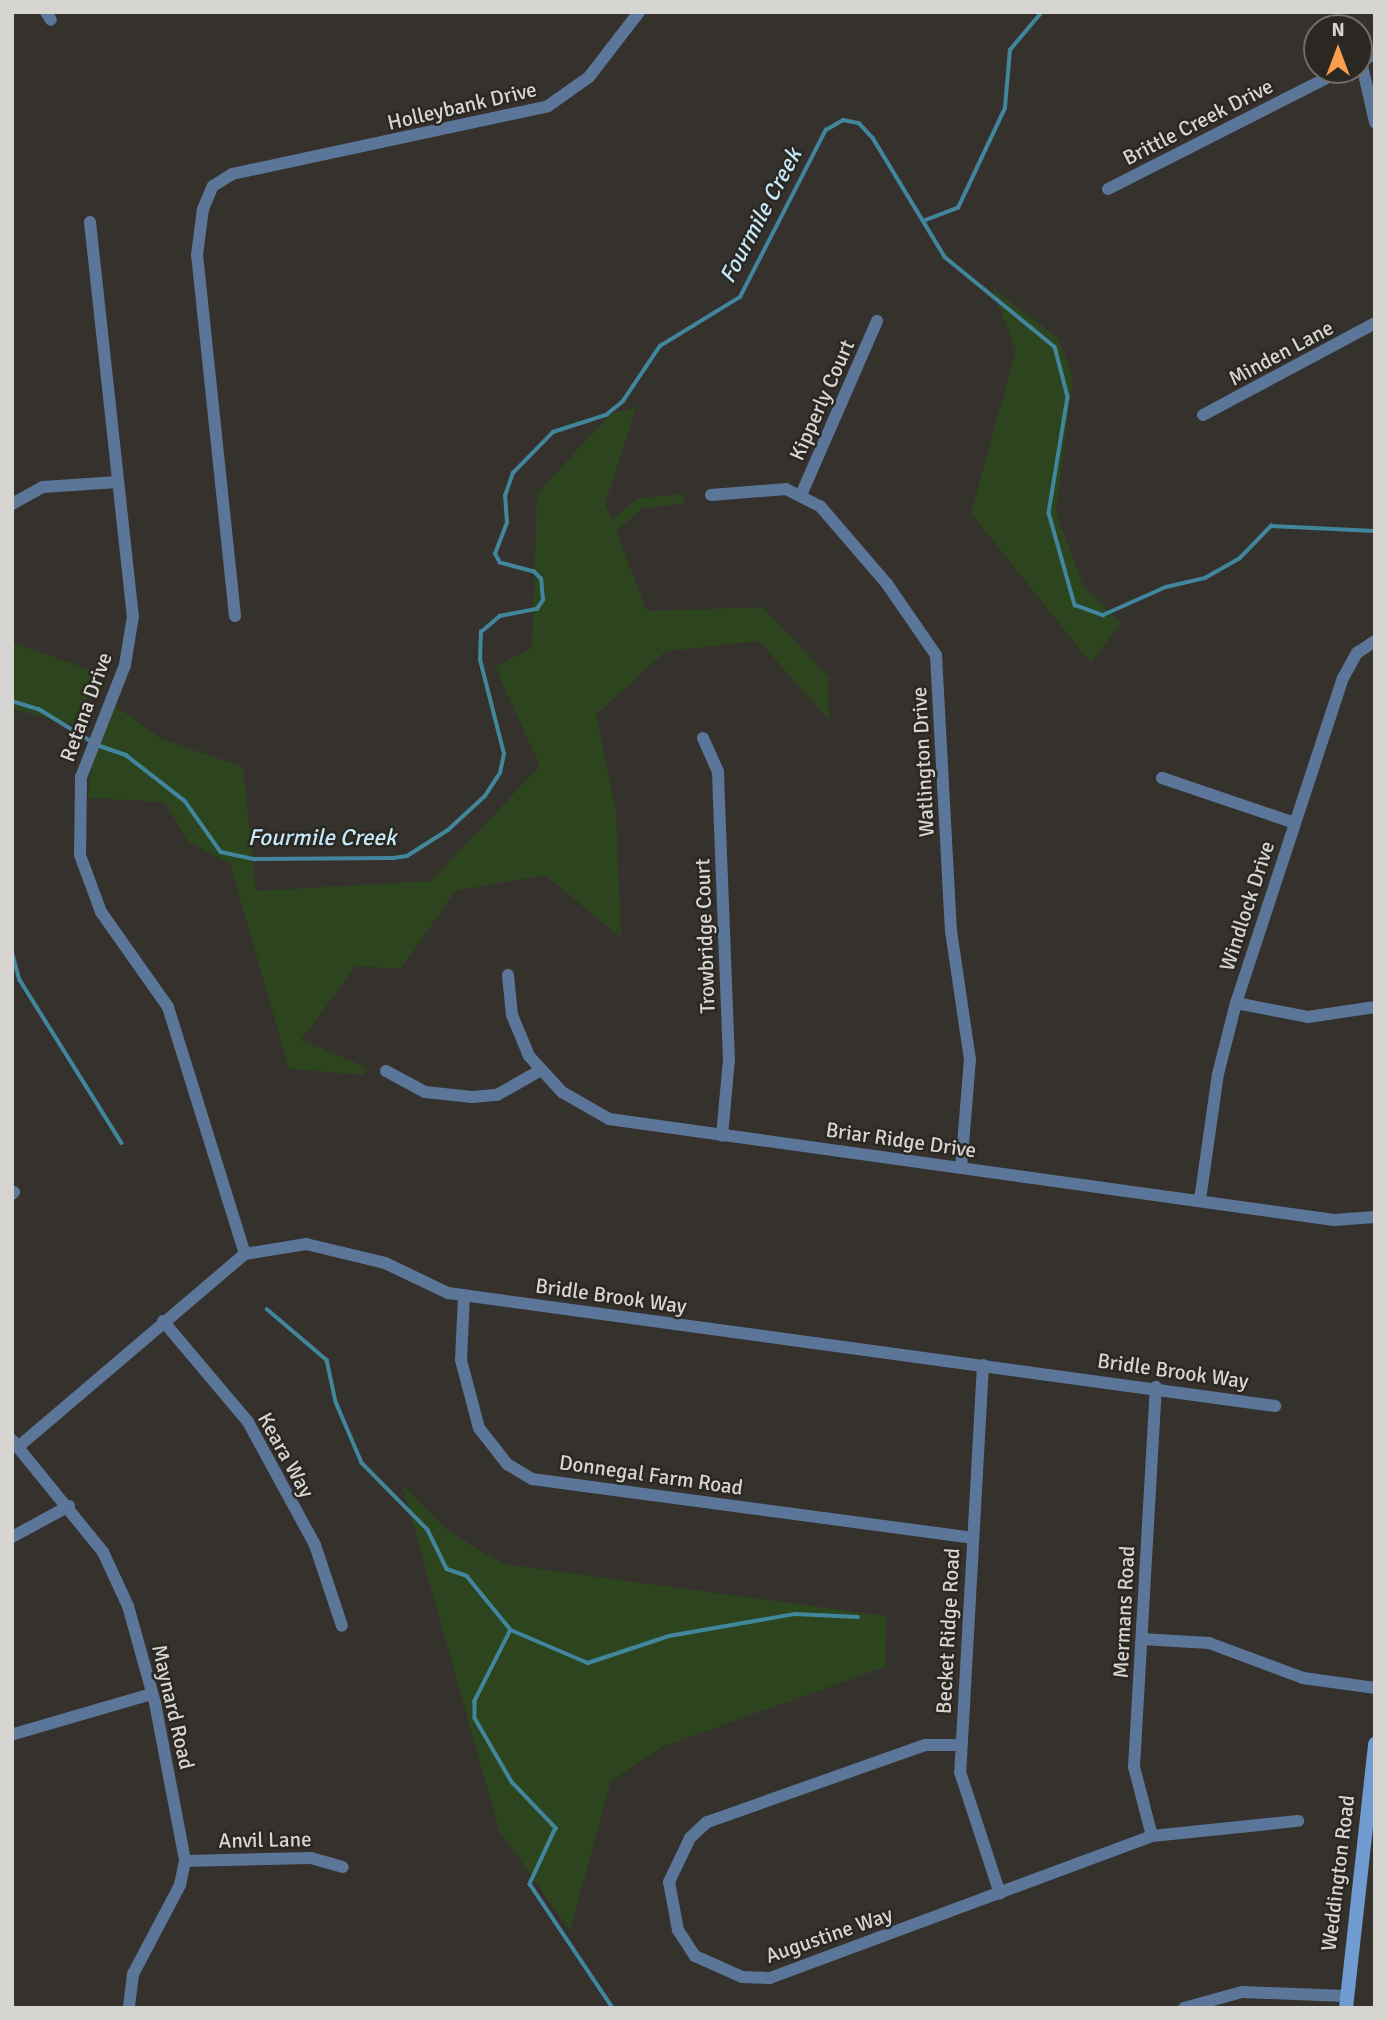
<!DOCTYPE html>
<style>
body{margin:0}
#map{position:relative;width:1387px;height:2020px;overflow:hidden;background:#35312c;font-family:Signika,sans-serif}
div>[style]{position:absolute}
.green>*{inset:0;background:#2d451e}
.stream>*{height:3.5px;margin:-1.75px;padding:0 1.75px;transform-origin:1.75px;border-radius:1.75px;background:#42869d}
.street>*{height:12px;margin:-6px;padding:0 6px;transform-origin:6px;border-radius:6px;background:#5b7698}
.secondary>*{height:14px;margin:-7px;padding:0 7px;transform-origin:7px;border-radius:7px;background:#719cd2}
span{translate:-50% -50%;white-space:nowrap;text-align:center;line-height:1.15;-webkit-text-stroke:5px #2b2722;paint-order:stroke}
.street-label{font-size:21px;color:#d7d5d2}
.water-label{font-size:23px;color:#c4e8f7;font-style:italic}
.frame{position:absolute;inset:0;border:14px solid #d7d5d2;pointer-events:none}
.north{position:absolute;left:1303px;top:14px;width:70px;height:70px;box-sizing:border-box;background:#2b2722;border:2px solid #706d68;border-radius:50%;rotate:0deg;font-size:19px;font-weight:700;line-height:28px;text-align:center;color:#d7d5d2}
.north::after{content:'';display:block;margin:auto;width:24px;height:32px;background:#fa9f4f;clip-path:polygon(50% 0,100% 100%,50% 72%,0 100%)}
</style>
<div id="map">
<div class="green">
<i style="clip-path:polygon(992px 288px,1058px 338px,1073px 377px,1056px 511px,1083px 586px,1121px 623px,1091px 663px,971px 513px,1016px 350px)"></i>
<i style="clip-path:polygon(636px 408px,605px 504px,612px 519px,639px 498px,683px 494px,684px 504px,643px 508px,616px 531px,647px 611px,763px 607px,828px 676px,829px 720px,759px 641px,666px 651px,596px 715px,616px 811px,621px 938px,545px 875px,455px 891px,401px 969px,356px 966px,301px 1040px,366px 1067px,365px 1075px,289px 1069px,230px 863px,188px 842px,165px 802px,88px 798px,92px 765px,114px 705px,162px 739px,243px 767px,256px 891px,431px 881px,540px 766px,495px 667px,532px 648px,537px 494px,610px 414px)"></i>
<i style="clip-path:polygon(12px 642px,98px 673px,75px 725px,12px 709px)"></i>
<i style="clip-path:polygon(402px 1485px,448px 1531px,503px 1564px,886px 1616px,885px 1667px,664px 1746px,611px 1781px,570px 1931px,499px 1830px)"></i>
</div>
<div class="stream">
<i style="left:926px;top:220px;width:34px;rotate:-21deg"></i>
<i style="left:958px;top:208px;width:110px;rotate:-64.8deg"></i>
<i style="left:1005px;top:108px;width:58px;rotate:-85.1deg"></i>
<i style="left:1010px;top:50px;width:50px;rotate:-49.9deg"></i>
<i style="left:12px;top:701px;width:28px;rotate:17deg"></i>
<i style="left:39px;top:709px;width:61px;rotate:31.6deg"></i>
<i style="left:97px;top:745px;width:31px;rotate:19deg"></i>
<i style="left:126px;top:755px;width:75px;rotate:37.9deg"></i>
<i style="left:185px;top:801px;width:62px;rotate:54.8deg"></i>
<i style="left:221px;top:852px;width:35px;rotate:12deg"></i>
<i style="left:255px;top:859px;width:138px;rotate:-0.4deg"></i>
<i style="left:393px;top:858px;width:14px;rotate:-8deg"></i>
<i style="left:407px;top:856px;width:49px;rotate:-32.4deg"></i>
<i style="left:448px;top:830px;width:50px;rotate:-42.6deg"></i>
<i style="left:485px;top:796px;width:27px;rotate:-57deg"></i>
<i style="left:500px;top:773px;width:19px;rotate:-78deg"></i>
<i style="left:504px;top:754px;width:97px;rotate:-104.3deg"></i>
<i style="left:480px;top:660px;width:28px;rotate:-88deg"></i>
<i style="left:481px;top:632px;width:25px;rotate:-40deg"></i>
<i style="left:500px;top:616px;width:38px;rotate:-11deg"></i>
<i style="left:537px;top:609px;width:11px;rotate:-56deg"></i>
<i style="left:543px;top:600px;width:21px;rotate:-95deg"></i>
<i style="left:541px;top:579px;width:10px;rotate:-135deg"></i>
<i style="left:534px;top:572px;width:35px;rotate:-165deg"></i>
<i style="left:500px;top:563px;width:10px;rotate:-119deg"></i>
<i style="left:495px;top:554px;width:33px;rotate:-69deg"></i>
<i style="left:507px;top:523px;width:27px;rotate:-94deg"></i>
<i style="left:505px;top:496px;width:24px;rotate:-71deg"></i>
<i style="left:513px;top:473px;width:57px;rotate:-45.7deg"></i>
<i style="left:553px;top:432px;width:56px;rotate:-17.8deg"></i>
<i style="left:606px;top:415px;width:22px;rotate:-39deg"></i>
<i style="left:623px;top:401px;width:66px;rotate:-56.1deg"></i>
<i style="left:660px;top:346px;width:94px;rotate:-31.5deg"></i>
<i style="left:740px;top:297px;width:188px;rotate:-62.8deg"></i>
<i style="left:826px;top:130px;width:20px;rotate:-30deg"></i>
<i style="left:843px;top:120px;width:16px;rotate:11deg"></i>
<i style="left:859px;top:123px;width:21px;rotate:47deg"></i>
<i style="left:873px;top:138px;width:139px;rotate:58.8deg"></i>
<i style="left:945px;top:257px;width:142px;rotate:39.3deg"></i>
<i style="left:1055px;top:347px;width:52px;rotate:75.4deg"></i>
<i style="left:1068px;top:397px;width:118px;rotate:99.3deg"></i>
<i style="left:1049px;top:513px;width:96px;rotate:74.2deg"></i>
<i style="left:1075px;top:605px;width:30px;rotate:20deg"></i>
<i style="left:1103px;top:615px;width:69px;rotate:-24deg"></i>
<i style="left:1166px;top:587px;width:40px;rotate:-13deg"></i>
<i style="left:1205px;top:578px;width:40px;rotate:-29.7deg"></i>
<i style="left:1240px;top:558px;width:45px;rotate:-45.9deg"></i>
<i style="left:1271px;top:526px;width:104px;rotate:2.8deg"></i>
<i style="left:12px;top:951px;width:30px;rotate:75deg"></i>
<i style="left:20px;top:980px;width:192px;rotate:58deg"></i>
<i style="left:267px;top:1309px;width:79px;rotate:40.4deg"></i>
<i style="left:327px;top:1360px;width:43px;rotate:77.9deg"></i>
<i style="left:336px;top:1402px;width:66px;rotate:66.9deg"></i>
<i style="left:362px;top:1463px;width:94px;rotate:45.4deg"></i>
<i style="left:428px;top:1530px;width:43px;rotate:64deg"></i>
<i style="left:447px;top:1569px;width:21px;rotate:19deg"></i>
<i style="left:467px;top:1576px;width:70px;rotate:50.8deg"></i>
<i style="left:511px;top:1630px;width:84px;rotate:23.2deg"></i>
<i style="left:588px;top:1663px;width:85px;rotate:-18.4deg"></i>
<i style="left:669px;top:1636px;width:128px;rotate:-9.9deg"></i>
<i style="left:795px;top:1614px;width:63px;rotate:2.7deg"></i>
<i style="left:511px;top:1630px;width:80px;rotate:116.9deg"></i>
<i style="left:475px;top:1701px;width:17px;rotate:90deg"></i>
<i style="left:475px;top:1718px;width:74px;rotate:60deg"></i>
<i style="left:512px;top:1782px;width:64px;rotate:46.3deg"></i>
<i style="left:556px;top:1828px;width:62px;rotate:114.9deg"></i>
<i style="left:530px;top:1884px;width:149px;rotate:56.2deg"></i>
</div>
<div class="street">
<i style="left:46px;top:12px;width:9px;rotate:58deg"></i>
<i style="left:1361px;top:61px;width:63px;rotate:77.1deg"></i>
<i style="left:1359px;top:62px;width:18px;rotate:-27deg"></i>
<i style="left:1108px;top:189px;width:263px;rotate:-26.9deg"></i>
<i style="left:90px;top:222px;width:396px;rotate:83.8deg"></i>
<i style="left:133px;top:616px;width:50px;rotate:99.3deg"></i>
<i style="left:125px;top:665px;width:120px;rotate:111.4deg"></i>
<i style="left:81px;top:777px;width:78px;rotate:90.7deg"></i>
<i style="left:80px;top:855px;width:61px;rotate:69.8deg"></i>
<i style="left:101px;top:912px;width:116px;rotate:54.8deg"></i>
<i style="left:168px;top:1007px;width:259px;rotate:72.7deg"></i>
<i style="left:1203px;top:415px;width:195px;rotate:-28.1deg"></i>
<i style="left:711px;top:495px;width:75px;rotate:-4.6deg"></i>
<i style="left:786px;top:489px;width:38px;rotate:27deg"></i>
<i style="left:820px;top:506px;width:103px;rotate:49.3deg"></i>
<i style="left:887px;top:584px;width:86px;rotate:55.4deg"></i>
<i style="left:936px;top:655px;width:276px;rotate:86.9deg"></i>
<i style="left:951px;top:931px;width:129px;rotate:81.6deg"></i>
<i style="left:970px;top:1059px;width:109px;rotate:94.7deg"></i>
<i style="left:801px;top:495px;width:190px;rotate:-66.4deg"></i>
<i style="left:12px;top:504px;width:35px;rotate:-29deg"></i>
<i style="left:43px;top:487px;width:74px;rotate:-3.9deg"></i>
<i style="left:235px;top:616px;width:363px;rotate:-96deg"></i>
<i style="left:197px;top:255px;width:46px;rotate:-82.6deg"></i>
<i style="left:203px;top:209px;width:25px;rotate:-67deg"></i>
<i style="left:213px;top:186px;width:22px;rotate:-32deg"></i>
<i style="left:232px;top:174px;width:323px;rotate:-12.1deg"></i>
<i style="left:548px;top:106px;width:50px;rotate:-35.3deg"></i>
<i style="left:589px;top:77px;width:82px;rotate:-52.4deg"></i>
<i style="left:703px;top:738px;width:37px;rotate:66deg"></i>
<i style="left:718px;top:772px;width:29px;rotate:88deg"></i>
<i style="left:719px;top:801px;width:258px;rotate:87.8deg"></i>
<i style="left:729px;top:1059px;width:77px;rotate:95.2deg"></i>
<i style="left:1162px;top:778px;width:140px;rotate:18.7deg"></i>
<i style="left:508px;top:975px;width:40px;rotate:84.3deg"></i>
<i style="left:512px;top:1015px;width:44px;rotate:67.5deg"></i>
<i style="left:529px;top:1056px;width:49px;rotate:47.5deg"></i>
<i style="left:562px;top:1092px;width:54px;rotate:29.9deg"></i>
<i style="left:609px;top:1119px;width:732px;rotate:7.93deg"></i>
<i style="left:1334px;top:1220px;width:41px;rotate:-4.2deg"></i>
<i style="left:1236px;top:1003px;width:73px;rotate:11deg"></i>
<i style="left:1308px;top:1017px;width:68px;rotate:-8.5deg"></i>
<i style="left:386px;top:1071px;width:44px;rotate:28.3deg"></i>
<i style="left:425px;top:1092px;width:47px;rotate:6.1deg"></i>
<i style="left:472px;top:1097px;width:25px;rotate:-5deg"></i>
<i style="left:497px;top:1095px;width:51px;rotate:-29.6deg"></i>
<i style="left:12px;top:1194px;width:3px;rotate:-45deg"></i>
<i style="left:1200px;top:1200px;width:127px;rotate:-81.9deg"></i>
<i style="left:1218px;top:1074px;width:73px;rotate:-75.8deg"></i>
<i style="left:1236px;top:1003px;width:342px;rotate:-71.8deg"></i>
<i style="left:1343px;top:678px;width:29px;rotate:-61deg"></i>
<i style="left:1357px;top:653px;width:22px;rotate:-34deg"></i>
<i style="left:464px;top:1296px;width:64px;rotate:92.7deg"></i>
<i style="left:461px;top:1360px;width:70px;rotate:75.2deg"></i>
<i style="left:479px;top:1428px;width:46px;rotate:52.1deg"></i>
<i style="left:507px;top:1464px;width:29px;rotate:31deg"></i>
<i style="left:532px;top:1479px;width:444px;rotate:7.6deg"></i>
<i style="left:163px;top:1321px;width:132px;rotate:49.9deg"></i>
<i style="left:248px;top:1422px;width:140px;rotate:61.4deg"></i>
<i style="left:315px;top:1545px;width:85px;rotate:71.6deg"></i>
<i style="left:983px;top:1365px;width:408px;rotate:93.2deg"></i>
<i style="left:960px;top:1772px;width:128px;rotate:71.8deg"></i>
<i style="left:12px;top:1440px;width:144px;rotate:50.9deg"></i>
<i style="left:103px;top:1552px;width:60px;rotate:65.2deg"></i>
<i style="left:128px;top:1606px;width:101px;rotate:74.4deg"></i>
<i style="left:155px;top:1703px;width:161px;rotate:79.2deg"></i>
<i style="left:185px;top:1861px;width:25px;rotate:102deg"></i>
<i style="left:180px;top:1885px;width:101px;rotate:117.8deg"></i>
<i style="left:133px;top:1974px;width:34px;rotate:97deg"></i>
<i style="left:18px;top:1447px;width:298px;rotate:-40.4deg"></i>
<i style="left:245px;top:1254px;width:62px;rotate:-9.3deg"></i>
<i style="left:306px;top:1244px;width:81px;rotate:13.5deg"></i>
<i style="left:385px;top:1263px;width:70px;rotate:25.5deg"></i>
<i style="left:448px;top:1293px;width:835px;rotate:7.78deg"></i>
<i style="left:12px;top:1537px;width:65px;rotate:-28.5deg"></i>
<i style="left:1142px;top:1639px;width:67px;rotate:3.4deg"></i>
<i style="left:1209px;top:1643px;width:100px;rotate:20.4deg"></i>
<i style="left:1303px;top:1678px;width:73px;rotate:7.9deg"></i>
<i style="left:14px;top:1734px;width:144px;rotate:-16.2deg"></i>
<i style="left:961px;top:1745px;width:36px;rotate:180deg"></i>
<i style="left:925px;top:1745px;width:231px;rotate:160.5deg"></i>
<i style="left:707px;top:1822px;width:23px;rotate:137deg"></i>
<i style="left:690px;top:1838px;width:49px;rotate:115.5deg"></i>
<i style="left:669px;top:1882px;width:49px;rotate:79.4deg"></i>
<i style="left:678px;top:1930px;width:31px;rotate:57deg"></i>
<i style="left:695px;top:1956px;width:51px;rotate:24.1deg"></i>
<i style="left:742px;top:1977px;width:28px;rotate:2deg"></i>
<i style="left:770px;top:1978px;width:408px;rotate:-20.4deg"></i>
<i style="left:1152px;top:1836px;width:147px;rotate:-5.9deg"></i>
<i style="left:1152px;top:1836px;width:71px;rotate:-104.6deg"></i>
<i style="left:1134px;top:1767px;width:381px;rotate:-86.7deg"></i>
<i style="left:185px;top:1861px;width:126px;rotate:-1.4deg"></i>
<i style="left:311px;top:1858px;width:33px;rotate:16deg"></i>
<i style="left:1184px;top:2008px;width:60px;rotate:-15.4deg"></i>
<i style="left:1242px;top:1992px;width:104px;rotate:2.2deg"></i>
</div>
<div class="secondary">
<i style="left:1346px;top:2008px;width:266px;rotate:-83.7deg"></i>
</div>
<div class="street-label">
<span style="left:462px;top:106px;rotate:-13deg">Holleybank Drive</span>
<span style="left:1198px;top:122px;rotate:-27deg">Brittle Creek Drive</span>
<span style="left:1281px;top:353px;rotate:-28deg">Minden Lane</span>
<span style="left:822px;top:400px;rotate:-66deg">Kipperly Court</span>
<span style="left:86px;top:707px;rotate:-70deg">Retana Drive</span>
<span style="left:923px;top:762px;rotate:-93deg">Watlington Drive</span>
<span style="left:1247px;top:906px;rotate:-72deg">Windlock Drive</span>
<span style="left:705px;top:936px;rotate:-92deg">Trowbridge Court</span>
<span style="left:901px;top:1140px;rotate:8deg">Briar Ridge Drive</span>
<span style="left:611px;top:1296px;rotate:8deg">Bridle Brook Way</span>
<span style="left:1173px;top:1371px;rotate:8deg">Bridle Brook Way</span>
<span style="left:286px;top:1455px;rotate:61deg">Keara Way</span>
<span style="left:651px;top:1475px;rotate:8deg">Donnegal Farm Road</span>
<span style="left:1124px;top:1612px;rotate:-87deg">Mermans Road</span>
<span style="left:948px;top:1631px;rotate:-87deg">Becket Ridge Road</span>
<span style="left:173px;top:1707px;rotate:77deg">Maynard Road</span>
<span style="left:265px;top:1840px;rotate:-1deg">Anvil Lane</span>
<span style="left:1338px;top:1873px;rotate:-83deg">Weddington Road</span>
<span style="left:829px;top:1935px;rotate:-19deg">Augustine Way</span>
</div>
<div class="water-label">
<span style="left:761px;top:216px;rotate:-62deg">Fourmile Creek</span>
<span style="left:322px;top:838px">Fourmile Creek</span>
</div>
<div class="frame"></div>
<div class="north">N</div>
</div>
